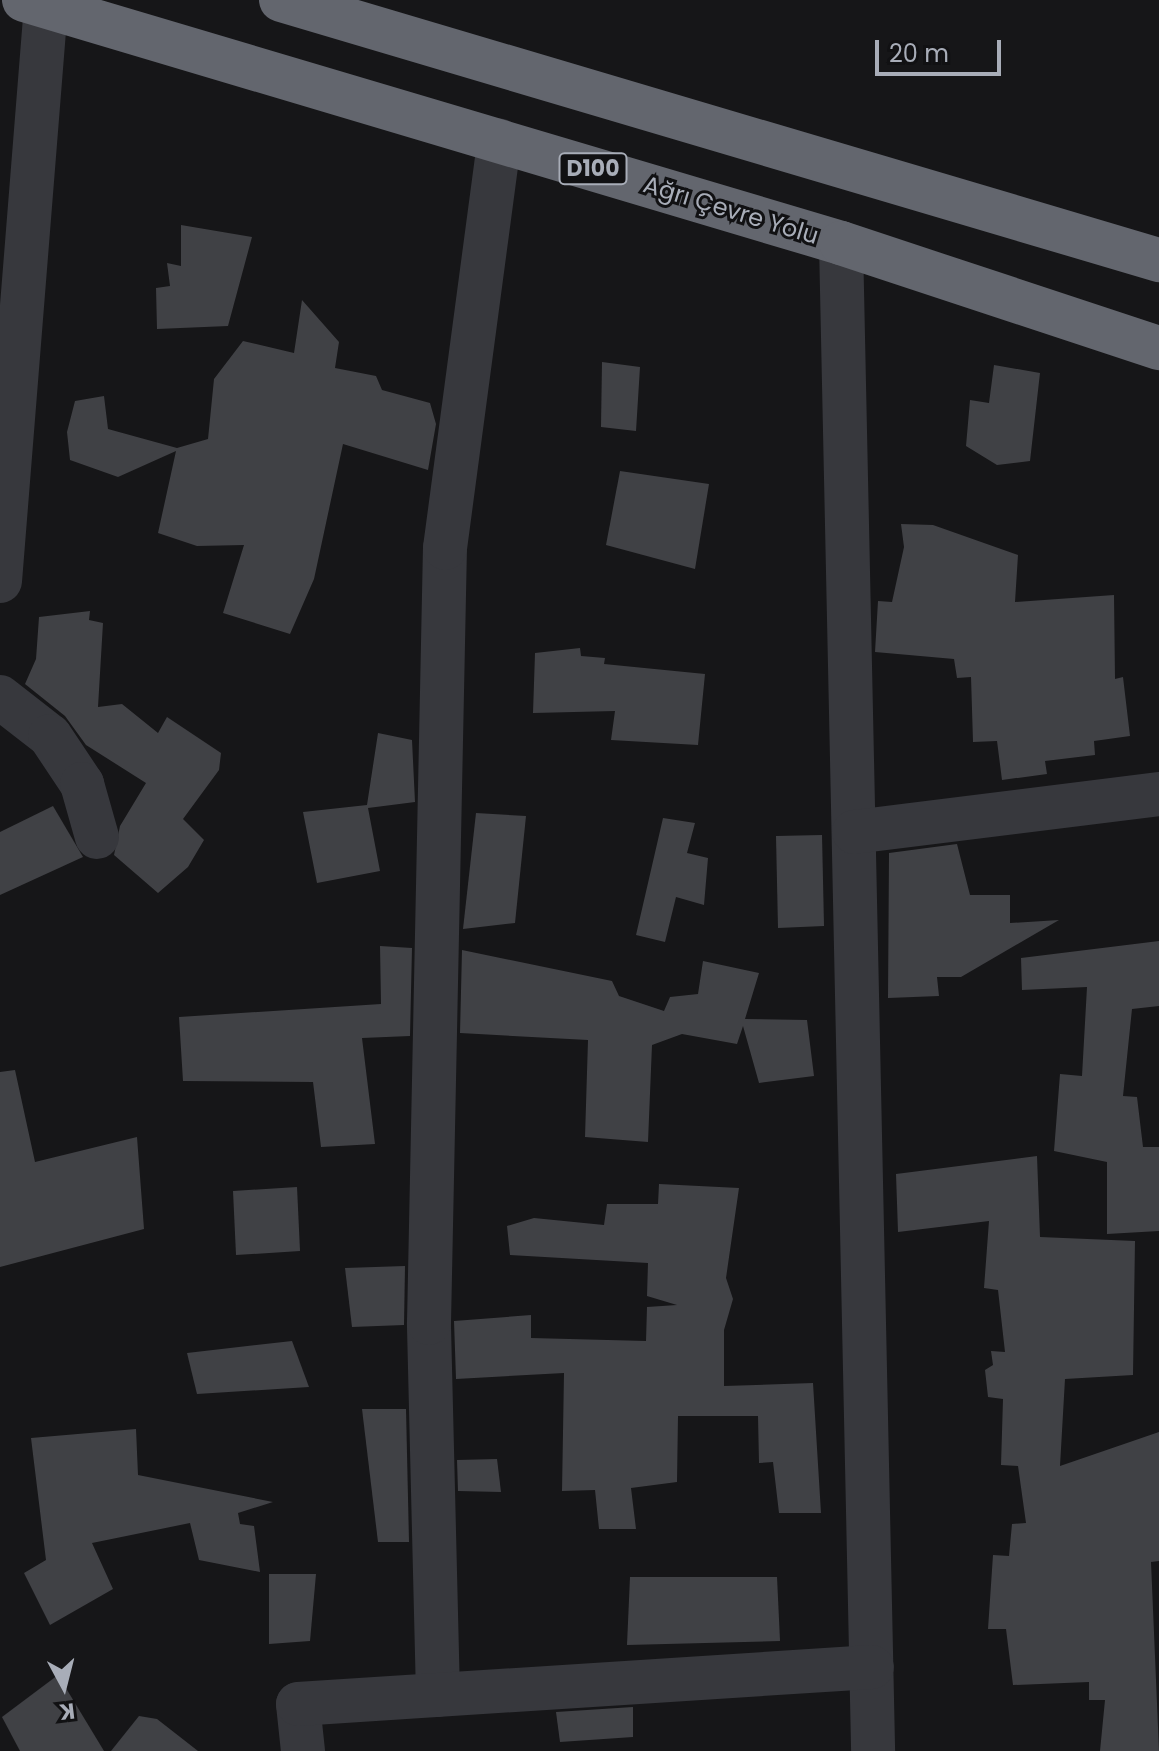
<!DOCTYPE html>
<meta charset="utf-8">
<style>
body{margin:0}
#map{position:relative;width:1159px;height:1751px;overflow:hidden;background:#161618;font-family:Poppins,sans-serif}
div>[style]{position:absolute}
.building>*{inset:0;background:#404145}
.minor>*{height:44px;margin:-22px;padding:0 22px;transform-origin:22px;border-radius:22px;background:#37383d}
.highway>*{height:44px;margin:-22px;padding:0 22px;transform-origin:22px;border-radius:22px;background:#63666e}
span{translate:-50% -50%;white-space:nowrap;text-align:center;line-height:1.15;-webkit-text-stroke:6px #111113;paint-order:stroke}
.shield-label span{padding:2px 6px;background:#111113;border:2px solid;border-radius:6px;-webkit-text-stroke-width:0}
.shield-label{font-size:22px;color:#a8adb8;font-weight:700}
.street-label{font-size:24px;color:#a8adb8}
.north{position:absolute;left:24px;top:1647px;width:80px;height:80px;-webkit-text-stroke:6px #111113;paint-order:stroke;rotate:173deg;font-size:22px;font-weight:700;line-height:32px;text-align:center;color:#a8adb8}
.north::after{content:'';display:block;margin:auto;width:28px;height:36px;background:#a8adb8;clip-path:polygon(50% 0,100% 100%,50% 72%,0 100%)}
.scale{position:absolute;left:875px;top:40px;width:126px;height:36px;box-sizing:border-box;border:4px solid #a8adb8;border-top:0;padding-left:10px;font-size:24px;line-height:28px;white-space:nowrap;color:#a8adb8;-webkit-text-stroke:6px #111113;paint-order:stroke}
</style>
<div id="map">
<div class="building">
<i style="clip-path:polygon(181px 225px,252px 237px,228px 326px,157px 329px,156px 288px,170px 286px,167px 263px,181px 266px)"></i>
<i style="clip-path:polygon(302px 300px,339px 342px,335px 368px,376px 376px,382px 390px,430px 403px,436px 424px,428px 470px,343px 444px,314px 579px,290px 634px,223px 613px,244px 545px,197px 546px,158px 533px,176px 451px,118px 477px,70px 460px,67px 432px,75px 401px,104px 396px,108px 429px,177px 448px,208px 439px,214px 379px,243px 341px,294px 353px)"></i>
<i style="clip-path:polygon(602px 362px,640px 367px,636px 431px,601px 427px)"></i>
<i style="clip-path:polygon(994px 365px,1040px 373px,1030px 461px,997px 465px,966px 446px,970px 400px,989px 403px)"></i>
<i style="clip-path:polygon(620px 471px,709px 484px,695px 569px,606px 545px)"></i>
<i style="clip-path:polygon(901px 524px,933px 525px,1018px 555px,1015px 602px,1114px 595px,1115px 679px,1123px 677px,1130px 736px,1094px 741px,1095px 755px,1045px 761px,1047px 774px,1002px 780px,997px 741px,973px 742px,971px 677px,957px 678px,954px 659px,875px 652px,878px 601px,892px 602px,904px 547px)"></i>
<i style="clip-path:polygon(90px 611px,89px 620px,103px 623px,98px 707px,122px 704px,158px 733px,167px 717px,221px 753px,219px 770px,183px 819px,204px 840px,188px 867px,158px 893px,114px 855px,120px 826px,146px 783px,86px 745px,65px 716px,25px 684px,36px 659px,39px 617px)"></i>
<i style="clip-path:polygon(580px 648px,581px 656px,605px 658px,604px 664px,705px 674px,698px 745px,611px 740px,615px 711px,533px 713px,535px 653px)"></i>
<i style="clip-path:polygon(378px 733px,412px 740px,415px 802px,368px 808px,380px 871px,317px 883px,303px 812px,367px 805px)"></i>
<i style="clip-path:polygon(53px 806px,83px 857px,0 895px,0 832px)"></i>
<i style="clip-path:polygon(476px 813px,526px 816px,515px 923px,463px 929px)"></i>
<i style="clip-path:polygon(663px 818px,695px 823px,687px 853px,708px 858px,704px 905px,676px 897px,665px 942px,636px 935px)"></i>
<i style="clip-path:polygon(822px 835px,824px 926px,778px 928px,776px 836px)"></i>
<i style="clip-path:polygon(957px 844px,970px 895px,1010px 895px,1010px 923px,1059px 920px,961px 977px,937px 977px,939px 996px,888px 998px,889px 853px)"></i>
<i style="clip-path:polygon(1159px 941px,1159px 1006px,1132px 1009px,1123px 1096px,1137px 1097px,1143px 1147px,1159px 1147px,1159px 1231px,1107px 1234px,1107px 1162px,1054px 1151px,1060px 1074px,1082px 1076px,1087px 987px,1022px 990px,1021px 958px)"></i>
<i style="clip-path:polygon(380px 946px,412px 948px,410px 1036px,362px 1038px,375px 1144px,321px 1147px,313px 1082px,183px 1081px,179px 1017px,381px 1004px)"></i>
<i style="clip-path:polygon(462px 950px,612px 981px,619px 996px,664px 1011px,670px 997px,698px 994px,703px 961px,759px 973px,745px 1019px,807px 1020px,814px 1076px,759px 1083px,743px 1026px,737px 1044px,682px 1034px,652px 1045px,648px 1142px,585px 1137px,588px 1040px,460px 1033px)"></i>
<i style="clip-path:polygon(15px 1070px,35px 1162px,137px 1137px,144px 1229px,0 1267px,0 1072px)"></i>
<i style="clip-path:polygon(1037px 1156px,1040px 1237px,1135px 1241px,1133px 1375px,1065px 1379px,1060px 1466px,1159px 1432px,1159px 1561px,1151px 1562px,1159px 1751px,1100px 1751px,1105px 1700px,1089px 1700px,1089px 1682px,1013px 1685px,1006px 1629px,988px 1629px,993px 1555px,1009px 1556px,1012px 1524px,1026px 1523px,1018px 1466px,1001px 1465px,1003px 1399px,988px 1397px,985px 1370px,993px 1365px,991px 1351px,1005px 1352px,998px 1290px,984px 1288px,989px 1221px,898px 1232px,896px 1174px)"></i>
<i style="clip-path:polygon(659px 1184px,739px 1188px,726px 1278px,733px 1299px,724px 1330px,724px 1386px,813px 1383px,821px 1513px,779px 1513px,773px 1462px,759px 1463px,758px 1416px,678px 1416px,677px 1482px,631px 1488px,636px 1529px,599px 1529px,595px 1490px,562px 1491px,564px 1373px,456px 1379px,454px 1321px,531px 1315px,531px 1338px,646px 1341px,647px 1307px,677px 1305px,647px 1296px,648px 1263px,510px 1255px,507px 1226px,534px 1218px,604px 1225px,607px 1204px,658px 1204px)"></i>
<i style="clip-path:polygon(297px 1187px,300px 1251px,236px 1255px,233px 1191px)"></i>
<i style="clip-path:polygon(405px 1266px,404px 1325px,352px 1327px,345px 1268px)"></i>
<i style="clip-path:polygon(292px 1341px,309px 1387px,197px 1394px,187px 1353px)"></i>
<i style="clip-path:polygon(362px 1409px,406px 1409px,409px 1542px,378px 1542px)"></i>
<i style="clip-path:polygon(136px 1429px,138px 1475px,273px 1502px,238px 1513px,240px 1524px,254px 1526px,260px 1572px,199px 1560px,190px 1523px,92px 1543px,113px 1589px,50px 1625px,24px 1573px,46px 1560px,31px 1438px)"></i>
<i style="clip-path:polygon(497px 1459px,501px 1492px,458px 1491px,457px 1460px)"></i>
<i style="clip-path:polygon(269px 1574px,316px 1574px,310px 1641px,269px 1644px)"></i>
<i style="clip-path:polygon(630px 1577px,777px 1577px,780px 1641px,627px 1645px)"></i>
<i style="clip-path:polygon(58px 1675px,104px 1751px,20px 1751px,2px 1717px)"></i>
<i style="clip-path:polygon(633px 1707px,633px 1737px,560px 1742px,556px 1712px)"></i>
<i style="clip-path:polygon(139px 1716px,157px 1719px,198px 1751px,111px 1751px)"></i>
</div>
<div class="minor">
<i style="left:841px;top:243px;width:1508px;rotate:88.78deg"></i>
<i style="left:0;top:581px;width:577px;rotate:-85.43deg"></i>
<i style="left:0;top:697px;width:63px;rotate:38deg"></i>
<i style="left:50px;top:736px;width:58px;rotate:56.3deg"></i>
<i style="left:82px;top:784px;width:55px;rotate:74.2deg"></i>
<i style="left:854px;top:832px;width:307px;rotate:-7.1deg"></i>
<i style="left:438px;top:1695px;width:372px;rotate:-91.4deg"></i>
<i style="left:429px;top:1323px;width:775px;rotate:-88.82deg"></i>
<i style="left:445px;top:548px;width:411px;rotate:-82.4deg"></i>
<i style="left:303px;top:1751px;width:47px;rotate:-96.1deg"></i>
<i style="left:298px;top:1704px;width:575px;rotate:-3.69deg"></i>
</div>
<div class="highway">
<i style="left:24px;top:0;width:852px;rotate:16.56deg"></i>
<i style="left:841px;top:243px;width:335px;rotate:18.3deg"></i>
<i style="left:281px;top:0;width:916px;rotate:16.5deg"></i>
</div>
<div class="shield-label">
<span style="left:593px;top:169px">D100</span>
</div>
<div class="street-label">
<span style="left:731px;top:210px;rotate:17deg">Ağrı Çevre Yolu</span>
</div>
<div class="north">K</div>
<div class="scale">20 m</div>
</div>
